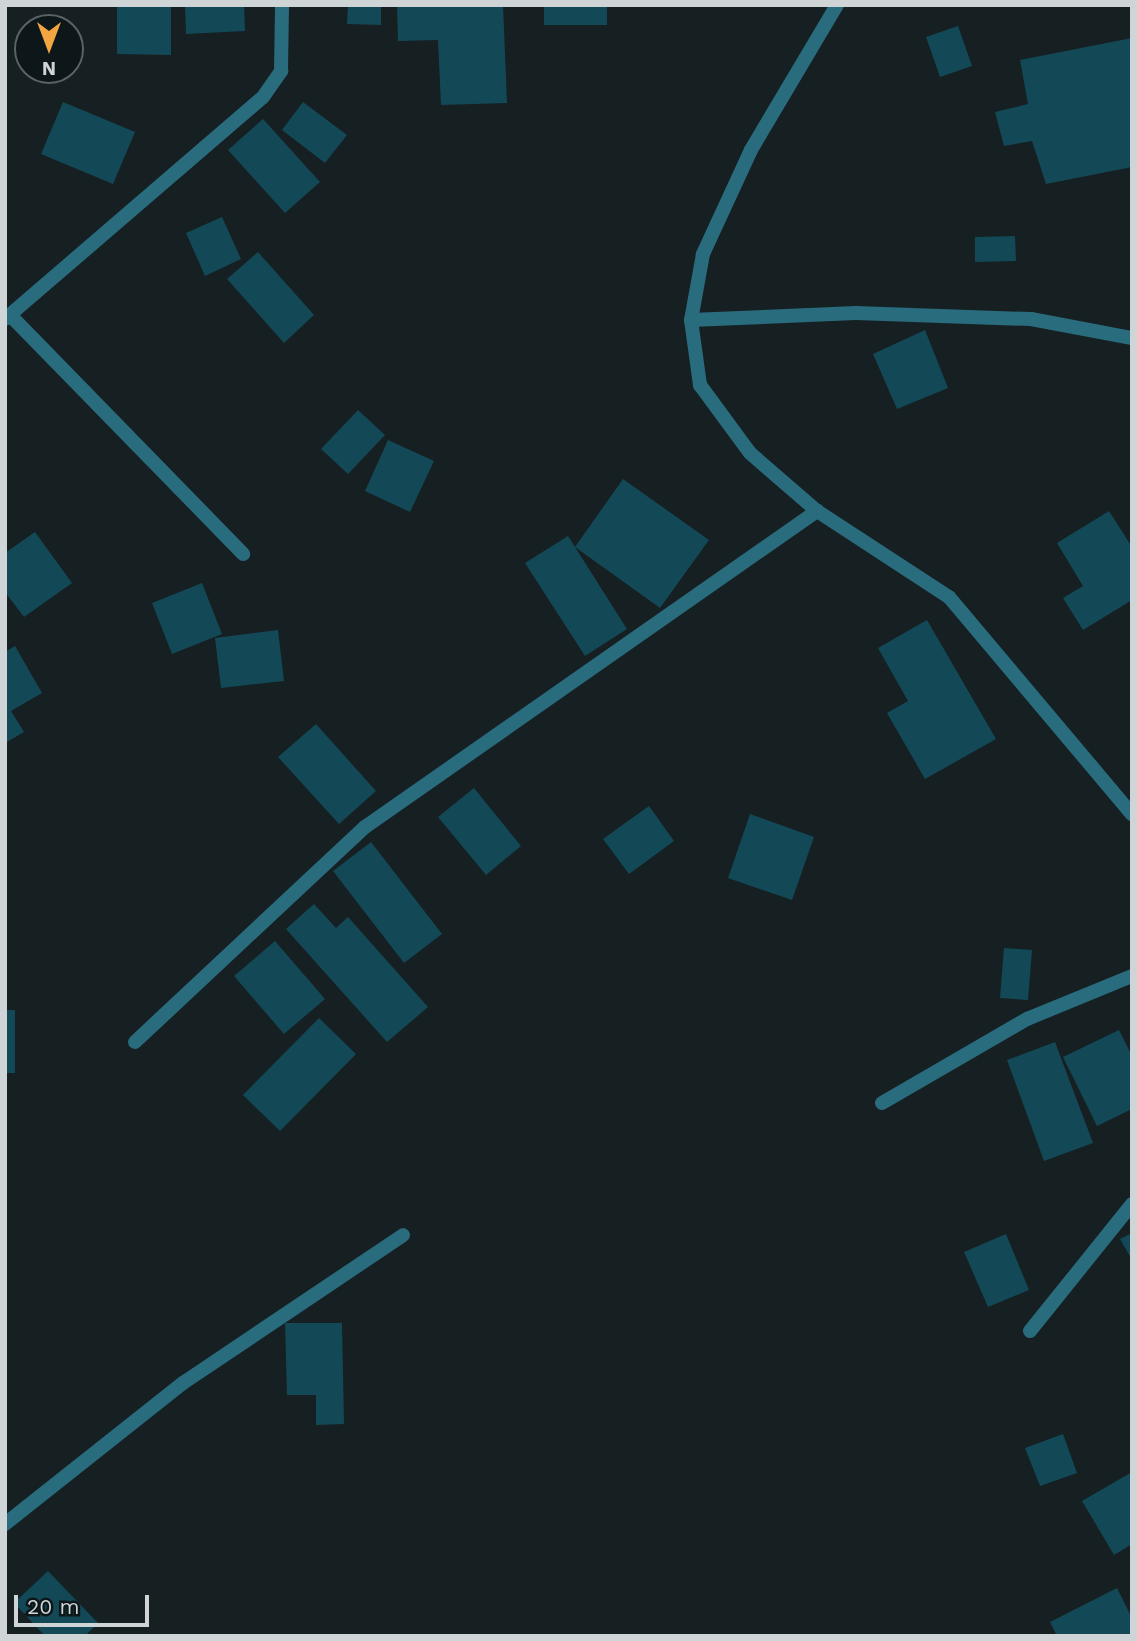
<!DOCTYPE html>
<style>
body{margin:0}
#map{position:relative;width:1137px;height:1641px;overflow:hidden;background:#161f22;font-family:"Work Sans",sans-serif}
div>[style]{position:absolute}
.building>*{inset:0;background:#134957}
.minor>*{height:14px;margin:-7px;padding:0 7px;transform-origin:7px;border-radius:7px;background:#296c7d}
span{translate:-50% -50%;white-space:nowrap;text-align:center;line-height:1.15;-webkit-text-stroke:5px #0d1619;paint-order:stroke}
.frame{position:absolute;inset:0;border:7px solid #cfd5d7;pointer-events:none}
.north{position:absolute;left:14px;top:14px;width:70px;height:70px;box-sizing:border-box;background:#0d1619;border:2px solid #5b6265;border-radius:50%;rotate:180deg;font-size:19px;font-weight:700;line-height:28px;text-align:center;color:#cfd5d7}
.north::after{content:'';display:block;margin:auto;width:24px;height:32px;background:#f2a541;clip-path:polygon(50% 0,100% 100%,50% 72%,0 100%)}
.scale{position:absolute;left:14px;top:1595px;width:135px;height:32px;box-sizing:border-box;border:4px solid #cfd5d7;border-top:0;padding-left:9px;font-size:21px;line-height:24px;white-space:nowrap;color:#cfd5d7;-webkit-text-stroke:5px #0d1619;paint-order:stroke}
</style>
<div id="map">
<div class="building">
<i style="clip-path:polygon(117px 5px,171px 5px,171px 55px,117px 54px)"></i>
<i style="clip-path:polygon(185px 5px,244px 5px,245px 31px,186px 34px)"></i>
<i style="clip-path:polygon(348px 5px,381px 5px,381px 25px,347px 24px)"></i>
<i style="clip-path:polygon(397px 5px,503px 5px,507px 103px,441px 105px,438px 40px,398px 41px)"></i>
<i style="clip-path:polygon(544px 5px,607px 5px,607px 25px,544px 25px)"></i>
<i style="clip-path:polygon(958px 26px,972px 66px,940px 77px,926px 37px)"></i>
<i style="clip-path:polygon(1132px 38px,1132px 167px,1046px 184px,1032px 141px,1004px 146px,995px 112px,1028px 104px,1020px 60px)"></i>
<i style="clip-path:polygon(63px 102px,135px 132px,113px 184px,41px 154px)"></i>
<i style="clip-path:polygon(303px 102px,347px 135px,325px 163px,282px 130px)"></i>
<i style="clip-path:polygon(263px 119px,320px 182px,285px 213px,228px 150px)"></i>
<i style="clip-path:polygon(222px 217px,241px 259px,205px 276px,186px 233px)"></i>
<i style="clip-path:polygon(1015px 236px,1016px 261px,975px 262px,975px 237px)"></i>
<i style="clip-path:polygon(258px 252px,314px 315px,284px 343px,227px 279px)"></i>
<i style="clip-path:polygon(925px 330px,948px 388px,897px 409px,873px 354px)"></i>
<i style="clip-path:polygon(358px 410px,385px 435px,348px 474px,321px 449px)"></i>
<i style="clip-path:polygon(388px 440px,434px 461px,410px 512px,365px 491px)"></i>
<i style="clip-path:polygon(623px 479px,709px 540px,660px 608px,575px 547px)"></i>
<i style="clip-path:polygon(1109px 511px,1132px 547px,1132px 600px,1083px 630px,1063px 598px,1083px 586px,1057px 543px)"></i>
<i style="clip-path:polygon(35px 532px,72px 583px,24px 617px,5px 592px,5px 553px)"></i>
<i style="clip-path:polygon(568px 536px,627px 629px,585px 656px,525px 563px)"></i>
<i style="clip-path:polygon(202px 583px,222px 634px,172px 654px,152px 603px)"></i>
<i style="clip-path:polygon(927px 620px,996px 739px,925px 779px,887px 713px,908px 701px,878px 648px)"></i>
<i style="clip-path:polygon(278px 630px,284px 681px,221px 688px,215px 638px)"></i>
<i style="clip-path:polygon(15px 646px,42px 693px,11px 711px,24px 732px,5px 743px,5px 652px)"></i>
<i style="clip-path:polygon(316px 724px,376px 791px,339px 824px,278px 757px)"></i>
<i style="clip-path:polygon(474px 788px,521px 846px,486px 875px,438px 817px)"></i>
<i style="clip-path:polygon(649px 806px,674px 841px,629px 874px,603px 839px)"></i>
<i style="clip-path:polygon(750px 814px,814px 837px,792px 900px,728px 878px)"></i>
<i style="clip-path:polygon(371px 842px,442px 934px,404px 963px,333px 871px)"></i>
<i style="clip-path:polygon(314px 904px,336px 928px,348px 917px,428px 1007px,387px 1042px,286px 929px)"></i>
<i style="clip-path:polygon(275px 941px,325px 999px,284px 1034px,234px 976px)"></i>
<i style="clip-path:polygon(1004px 948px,1032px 950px,1028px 1000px,1000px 998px)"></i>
<i style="clip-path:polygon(5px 1010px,15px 1010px,15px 1073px,5px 1073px)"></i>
<i style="clip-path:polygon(319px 1018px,356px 1054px,280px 1131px,243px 1095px)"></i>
<i style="clip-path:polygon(1119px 1030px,1132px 1056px,1132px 1109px,1097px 1126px,1063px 1057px)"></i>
<i style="clip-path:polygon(1055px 1042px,1093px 1143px,1044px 1161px,1007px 1060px)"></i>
<i style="clip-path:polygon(1132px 1233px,1132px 1260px,1120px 1239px)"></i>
<i style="clip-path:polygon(1006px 1234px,1029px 1290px,988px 1307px,964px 1252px)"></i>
<i style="clip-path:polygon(285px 1323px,342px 1323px,344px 1424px,316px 1425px,316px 1395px,287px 1395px)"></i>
<i style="clip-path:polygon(1063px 1434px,1077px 1473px,1040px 1486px,1025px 1448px)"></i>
<i style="clip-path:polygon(1132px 1472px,1132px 1544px,1114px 1555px,1082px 1501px)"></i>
<i style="clip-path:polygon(48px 1571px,98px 1623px,85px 1636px,45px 1636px,14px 1603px)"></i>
<i style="clip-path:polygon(1117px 1588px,1132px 1618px,1132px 1636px,1057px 1636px,1050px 1622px)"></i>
</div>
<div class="minor">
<i style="left:837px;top:5px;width:169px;rotate:120.7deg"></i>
<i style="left:751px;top:150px;width:115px;rotate:114.8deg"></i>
<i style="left:703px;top:254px;width:67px;rotate:100.3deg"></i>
<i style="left:691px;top:320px;width:66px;rotate:82.1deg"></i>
<i style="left:700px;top:385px;width:84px;rotate:53.7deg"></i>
<i style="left:750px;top:453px;width:89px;rotate:40.9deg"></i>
<i style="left:817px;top:511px;width:158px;rotate:33.1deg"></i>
<i style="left:949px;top:597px;width:284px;rotate:49.9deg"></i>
<i style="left:10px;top:315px;width:334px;rotate:45.7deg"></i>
<i style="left:5px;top:319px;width:340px;rotate:-40.7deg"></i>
<i style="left:263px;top:97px;width:32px;rotate:-55deg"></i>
<i style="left:281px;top:71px;width:66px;rotate:-89.1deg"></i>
<i style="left:691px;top:320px;width:165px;rotate:-2.4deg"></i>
<i style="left:856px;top:313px;width:175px;rotate:2deg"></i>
<i style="left:1031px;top:319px;width:103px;rotate:10.7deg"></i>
<i style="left:135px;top:1042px;width:315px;rotate:-43.1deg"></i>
<i style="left:365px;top:827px;width:552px;rotate:-34.96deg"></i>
<i style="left:882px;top:1103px;width:168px;rotate:-30.1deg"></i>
<i style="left:1027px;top:1019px;width:113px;rotate:-22.3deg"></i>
<i style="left:1030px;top:1331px;width:163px;rotate:-51.2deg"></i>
<i style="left:5px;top:1524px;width:227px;rotate:-38.4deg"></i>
<i style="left:183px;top:1383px;width:265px;rotate:-33.9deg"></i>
</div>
<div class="frame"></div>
<div class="north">N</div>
<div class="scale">20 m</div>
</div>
